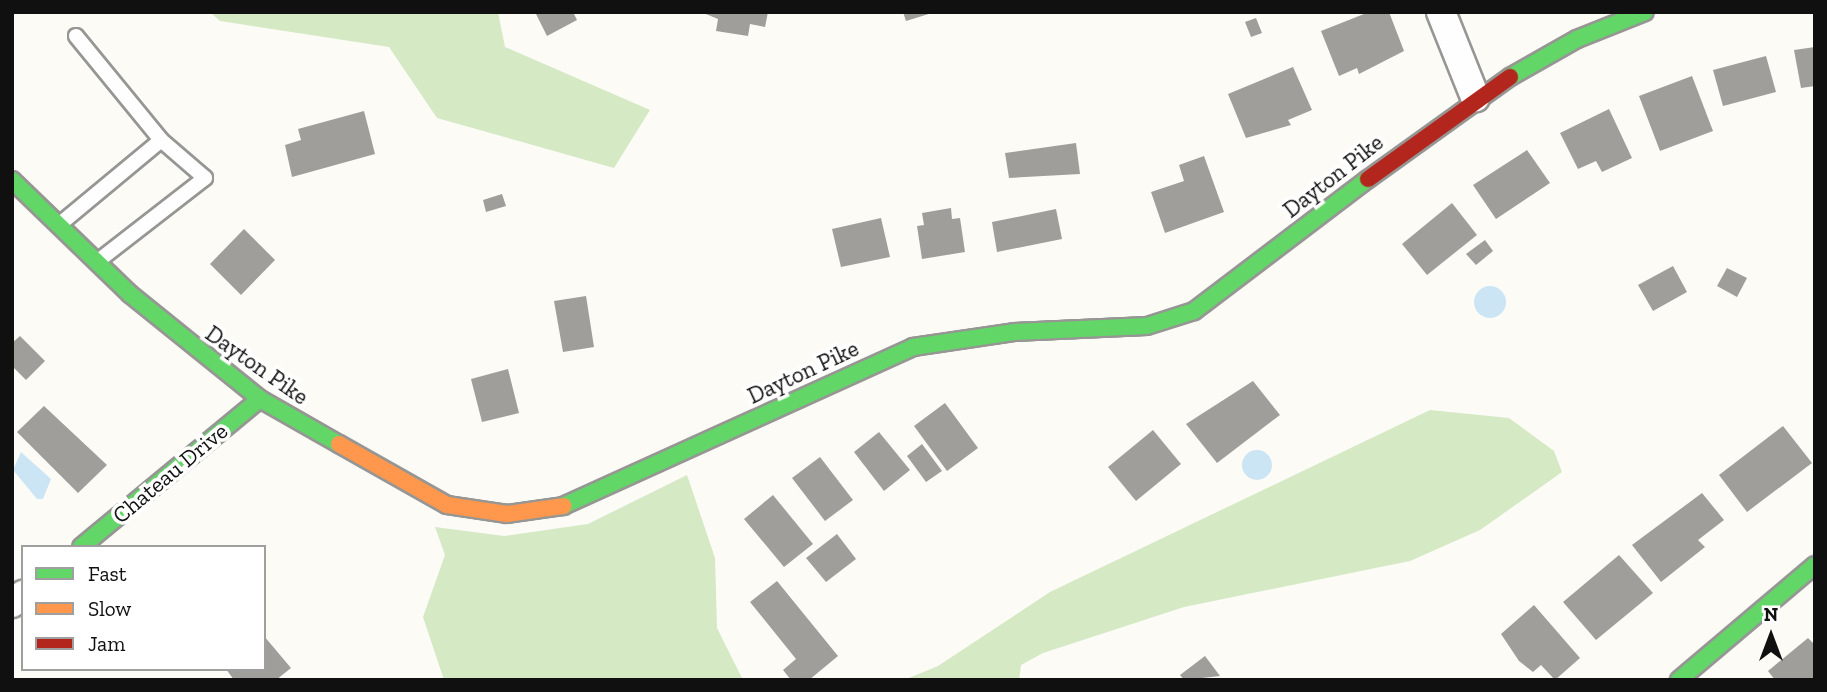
<!DOCTYPE html>
<style>
body{margin:0}
#map{position:relative;width:1827px;height:692px;overflow:hidden;background:#fcfbf6;font-family:"Zilla Slab",serif}
div>[style]{position:absolute}
.forest>*{inset:0;background:#d4e9c4}
.water>*{inset:0;background:#cce5f5}
.round{border-radius:50%}
.building>*{inset:0;background:#a09e9b}
.roads{filter:drop-shadow(2px 0 #969694) drop-shadow(-2px 0 #969694) drop-shadow(0 2px #969694) drop-shadow(0 -2px #969694)}
.lane>*{height:14px;margin:-7px;padding:0 7px;transform-origin:7px;border-radius:7px;background:#fffefe}
.street>*{height:28px;margin:-14px;padding:0 14px;transform-origin:14px;border-radius:14px;background:#fffefe}
.fast>*{height:16px;margin:-8px;padding:0 8px;transform-origin:8px;border-radius:8px;background:#63d668}
.slow>*{height:16px;margin:-8px;padding:0 8px;transform-origin:8px;border-radius:8px;background:#ff974d}
.jam>*{height:16px;margin:-8px;padding:0 8px;transform-origin:8px;border-radius:8px;background:#b3261e}
span{translate:-50% -50%;white-space:nowrap;text-align:center;line-height:1.15;-webkit-text-stroke:7px #fff;paint-order:stroke}
.street-label{font-size:23px;color:#101010}
.frame{position:absolute;inset:0;border:14px solid #101010;pointer-events:none}
.legend{position:absolute;left:21px;top:545px;width:245px;height:126px;box-sizing:border-box;background:#fff;border:2px solid #9f9f9f;margin:0;padding:9px 12px;list-style:none;font-size:21px;color:#101010}
.legend li{display:flex;align-items:center;gap:14px;height:35px}
.legend b{width:35px;border:2px solid #9f9f9f}
.north{position:absolute;left:1736px;top:601px;width:70px;height:70px;-webkit-text-stroke:5px #fff;paint-order:stroke;rotate:0deg;font-size:19px;font-weight:700;line-height:28px;text-align:center;color:#101010}
.north::after{content:'';display:block;margin:auto;width:24px;height:32px;background:#101010;clip-path:polygon(50% 0,100% 100%,50% 72%,0 100%)}
</style>
<div id="map">
<div class="forest">
<i style="clip-path:polygon(210px 12px,498px 12px,505px 47px,650px 110px,614px 168px,437px 118px,389px 47px,220px 21px)"></i>
<i style="clip-path:polygon(1430px 410px,1509px 418px,1554px 451px,1562px 472px,1480px 530px,1410px 561px,1184px 607px,1043px 653px,1021px 665px,1019px 680px,904px 680px,938px 666px,1050px 592px)"></i>
<i style="clip-path:polygon(687px 475px,715px 558px,717px 628px,743px 680px,444px 680px,423px 617px,445px 555px,435px 527px,504px 536px,588px 524px)"></i>
</div>
<div class="water">
<i class="round" style="left:1474px;top:286px;width:32px;height:32px"></i>
<i class="round" style="left:1242px;top:450px;width:30px;height:30px"></i>
<i style="clip-path:polygon(21px 452px,51px 479px,43px 499px,37px 499px,13px 470px)"></i>
</div>
<div class="building">
<i style="clip-path:polygon(535px 12px,573px 12px,577px 20px,547px 36px)"></i>
<i style="clip-path:polygon(701px 12px,768px 12px,765px 27px,750px 24px,748px 36px,716px 31px,718px 19px)"></i>
<i style="clip-path:polygon(903px 12px,932px 12px,932px 13px,906px 21px)"></i>
<i style="clip-path:polygon(1369px 12px,1389px 12px,1404px 51px,1359px 74px,1357px 68px,1339px 76px,1321px 31px)"></i>
<i style="clip-path:polygon(1256px 18px,1262px 33px,1251px 37px,1245px 22px)"></i>
<i style="clip-path:polygon(1815px 47px,1815px 86px,1801px 88px,1794px 50px)"></i>
<i style="clip-path:polygon(1766px 56px,1776px 92px,1723px 106px,1713px 70px)"></i>
<i style="clip-path:polygon(1293px 67px,1312px 110px,1288px 120px,1291px 125px,1246px 138px,1228px 94px)"></i>
<i style="clip-path:polygon(1692px 76px,1713px 131px,1660px 151px,1639px 96px)"></i>
<i style="clip-path:polygon(1609px 109px,1632px 158px,1602px 172px,1596px 161px,1578px 169px,1560px 133px)"></i>
<i style="clip-path:polygon(364px 111px,375px 154px,292px 177px,285px 145px,301px 140px,298px 129px)"></i>
<i style="clip-path:polygon(1076px 143px,1080px 174px,1009px 178px,1005px 153px)"></i>
<i style="clip-path:polygon(1527px 150px,1550px 183px,1496px 219px,1473px 185px)"></i>
<i style="clip-path:polygon(1204px 156px,1224px 212px,1165px 233px,1151px 192px,1184px 181px,1179px 165px)"></i>
<i style="clip-path:polygon(502px 194px,506px 206px,486px 212px,483px 200px)"></i>
<i style="clip-path:polygon(1452px 203px,1477px 235px,1427px 275px,1402px 244px)"></i>
<i style="clip-path:polygon(951px 208px,952px 219px,960px 218px,965px 252px,922px 259px,917px 226px,924px 225px,922px 213px)"></i>
<i style="clip-path:polygon(1056px 209px,1062px 239px,997px 252px,992px 222px)"></i>
<i style="clip-path:polygon(881px 218px,890px 257px,841px 267px,832px 229px)"></i>
<i style="clip-path:polygon(244px 229px,275px 260px,241px 295px,210px 264px)"></i>
<i style="clip-path:polygon(1485px 240px,1493px 251px,1476px 265px,1466px 254px)"></i>
<i style="clip-path:polygon(1673px 266px,1687px 292px,1653px 311px,1638px 285px)"></i>
<i style="clip-path:polygon(1727px 268px,1747px 278px,1737px 297px,1717px 286px)"></i>
<i style="clip-path:polygon(586px 296px,594px 347px,563px 352px,554px 301px)"></i>
<i style="clip-path:polygon(20px 336px,45px 361px,26px 380px,12px 366px,12px 343px)"></i>
<i style="clip-path:polygon(508px 369px,519px 413px,482px 422px,471px 379px)"></i>
<i style="clip-path:polygon(1253px 381px,1280px 415px,1217px 463px,1186px 424px)"></i>
<i style="clip-path:polygon(945px 403px,978px 448px,947px 471px,914px 426px)"></i>
<i style="clip-path:polygon(44px 406px,107px 465px,78px 493px,17px 432px)"></i>
<i style="clip-path:polygon(1783px 426px,1812px 463px,1747px 512px,1719px 475px)"></i>
<i style="clip-path:polygon(1153px 430px,1181px 464px,1136px 501px,1108px 467px)"></i>
<i style="clip-path:polygon(879px 432px,910px 470px,884px 491px,854px 452px)"></i>
<i style="clip-path:polygon(922px 444px,942px 471px,926px 482px,907px 456px)"></i>
<i style="clip-path:polygon(820px 457px,853px 500px,825px 521px,792px 478px)"></i>
<i style="clip-path:polygon(1702px 493px,1724px 520px,1698px 540px,1705px 547px,1661px 582px,1632px 545px)"></i>
<i style="clip-path:polygon(773px 495px,813px 544px,784px 567px,744px 519px)"></i>
<i style="clip-path:polygon(837px 534px,856px 559px,826px 582px,806px 558px)"></i>
<i style="clip-path:polygon(1619px 555px,1653px 593px,1596px 640px,1563px 602px)"></i>
<i style="clip-path:polygon(777px 581px,838px 656px,809px 680px,791px 680px,783px 670px,796px 659px,750px 602px)"></i>
<i style="clip-path:polygon(1534px 605px,1580px 658px,1555px 680px,1541px 665px,1533px 672px,1519px 661px,1501px 634px)"></i>
<i style="clip-path:polygon(264px 636px,291px 668px,276px 680px,234px 680px,226px 669px,264px 669px)"></i>
<i style="clip-path:polygon(1808px 638px,1815px 645px,1815px 680px,1775px 680px,1768px 671px)"></i>
<i style="clip-path:polygon(1205px 656px,1220px 676px,1184px 680px,1180px 675px)"></i>
</div>
<div class="roads">
<div class="lane">
<i style="left:76px;top:36px;width:134px;rotate:50.7deg"></i>
<i style="left:161px;top:140px;width:58px;rotate:40.8deg"></i>
<i style="left:205px;top:178px;width:135px;rotate:142.2deg"></i>
<i style="left:60px;top:224px;width:131px;rotate:-39.7deg"></i>
</div>
<div class="street">
<i style="left:1441px;top:12px;width:92px;rotate:68.2deg"></i>
<i style="left:12px;top:603px;width:14px;rotate:-36deg"></i>
</div>
<div class="fast">
<i style="left:1510px;top:77px;width:77px;rotate:-29.6deg"></i>
<i style="left:1577px;top:39px;width:73px;rotate:-21.7deg"></i>
<i style="left:12px;top:180px;width:164px;rotate:44deg"></i>
<i style="left:130px;top:294px;width:167px;rotate:38.9deg"></i>
<i style="left:260px;top:399px;width:91px;rotate:29.7deg"></i>
<i style="left:563px;top:506px;width:384px;rotate:-24.4deg"></i>
<i style="left:913px;top:347px;width:102px;rotate:-8.4deg"></i>
<i style="left:1014px;top:332px;width:133px;rotate:-2.6deg"></i>
<i style="left:1147px;top:326px;width:49px;rotate:-17.7deg"></i>
<i style="left:1194px;top:311px;width:218px;rotate:-37.2deg"></i>
<i style="left:81px;top:547px;width:232px;rotate:-39.6deg"></i>
<i style="left:1679px;top:680px;width:178px;rotate:-40.2deg"></i>
</div>
<div class="slow">
<i style="left:339px;top:444px;width:124px;rotate:29.5deg"></i>
<i style="left:447px;top:505px;width:61px;rotate:8.5deg"></i>
<i style="left:507px;top:514px;width:57px;rotate:-8.1deg"></i>
</div>
<div class="jam">
<i style="left:1368px;top:179px;width:175px;rotate:-35.7deg"></i>
</div>
</div>
<div class="street-label">
<span style="left:1333px;top:176px;rotate:-38deg">Dayton Pike</span>
<span style="left:257px;top:365px;rotate:35deg">Dayton Pike</span>
<span style="left:803px;top:372px;rotate:-25deg">Dayton Pike</span>
<span style="left:170px;top:473px;rotate:-40deg">Chateau Drive</span>
</div>
<div class="frame"></div>
<ul class="legend">
<li><b style="height:9px;background:#63d668"></b>Fast</li>
<li><b style="height:9px;background:#ff974d"></b>Slow</li>
<li><b style="height:9px;background:#b3261e"></b>Jam</li>
</ul>
<div class="north">N</div>
</div>
